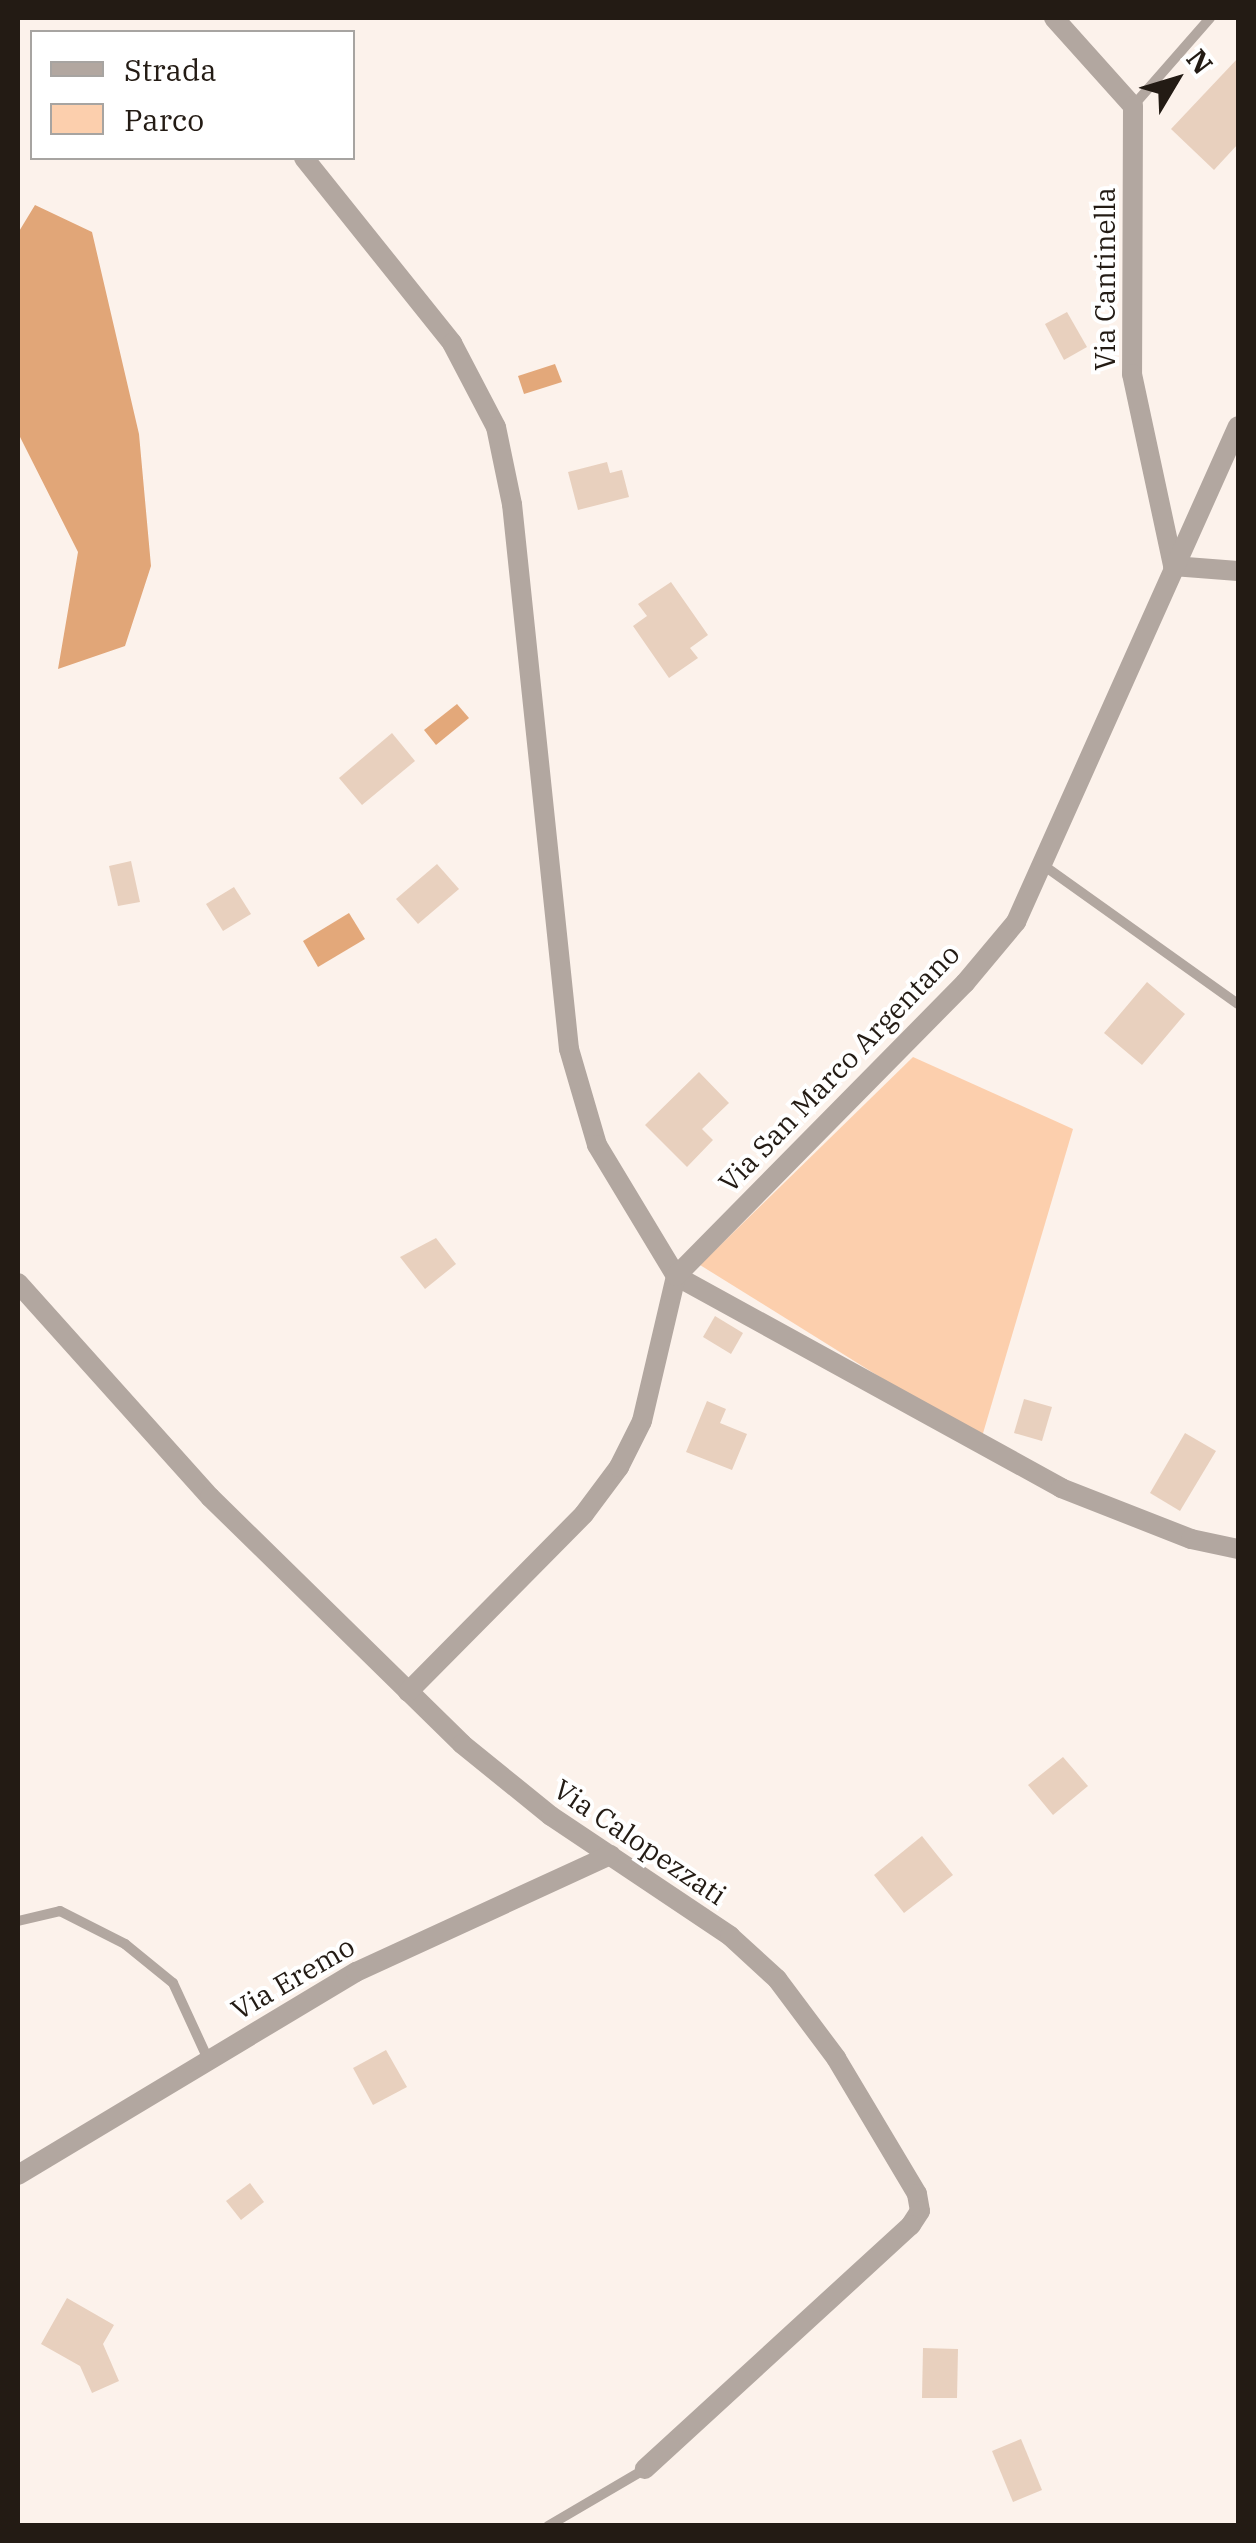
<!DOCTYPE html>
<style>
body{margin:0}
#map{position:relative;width:1256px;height:2543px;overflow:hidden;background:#fcf2eb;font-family:"IBM Plex Serif",serif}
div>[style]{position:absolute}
.green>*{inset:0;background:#fccfad}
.forest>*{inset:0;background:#e1a678}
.water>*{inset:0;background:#e3a87a}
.building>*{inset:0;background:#e8d0be}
.lane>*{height:10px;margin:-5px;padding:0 5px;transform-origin:5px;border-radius:5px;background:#b2a7a0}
.street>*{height:20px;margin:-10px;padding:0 10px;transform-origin:10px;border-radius:10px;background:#b2a7a0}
span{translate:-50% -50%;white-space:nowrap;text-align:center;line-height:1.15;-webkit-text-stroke:8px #fff;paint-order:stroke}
.street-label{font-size:28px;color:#231b14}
.frame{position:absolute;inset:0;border:20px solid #231b14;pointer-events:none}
.legend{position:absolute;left:30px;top:30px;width:325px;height:130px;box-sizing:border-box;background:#fff;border:2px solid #a7a4a1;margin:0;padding:12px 18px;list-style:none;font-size:30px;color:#231b14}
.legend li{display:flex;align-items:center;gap:20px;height:50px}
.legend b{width:50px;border:2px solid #a7a4a1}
.north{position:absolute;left:1126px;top:30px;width:100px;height:100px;-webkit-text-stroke:8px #fff;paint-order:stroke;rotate:52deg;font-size:28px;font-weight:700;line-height:40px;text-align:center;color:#231b14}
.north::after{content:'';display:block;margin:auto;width:35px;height:45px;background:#231b14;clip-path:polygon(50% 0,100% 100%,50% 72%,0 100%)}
</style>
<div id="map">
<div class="green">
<i style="clip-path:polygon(913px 1057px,1073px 1129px,981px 1440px,700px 1265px)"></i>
</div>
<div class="forest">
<i style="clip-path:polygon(35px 205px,92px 232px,139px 434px,151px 566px,125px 646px,58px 669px,78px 552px,18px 433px,18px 233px)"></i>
</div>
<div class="water">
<i style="clip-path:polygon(555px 364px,562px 382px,524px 394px,518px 376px)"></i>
<i style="clip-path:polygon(457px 704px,469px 718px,436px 745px,424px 730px)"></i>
<i style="clip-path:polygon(349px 913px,365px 939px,318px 967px,303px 941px)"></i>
</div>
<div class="building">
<i style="clip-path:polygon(1238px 58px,1238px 144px,1214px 170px,1171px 129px)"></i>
<i style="clip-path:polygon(1067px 312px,1087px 347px,1064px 360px,1045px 324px)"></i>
<i style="clip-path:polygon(607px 462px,610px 473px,622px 470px,629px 497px,578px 510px,568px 472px)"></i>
<i style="clip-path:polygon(671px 582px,708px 635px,690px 648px,698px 658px,669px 678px,633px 626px,647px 616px,638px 604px)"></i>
<i style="clip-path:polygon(392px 733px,415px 761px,362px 805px,339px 778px)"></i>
<i style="clip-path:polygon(131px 861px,140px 902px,118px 906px,109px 866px)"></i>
<i style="clip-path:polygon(437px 864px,459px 889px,418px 924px,396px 899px)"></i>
<i style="clip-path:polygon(234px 887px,251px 914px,223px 931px,206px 904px)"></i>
<i style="clip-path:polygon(1147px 982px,1185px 1014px,1142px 1065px,1104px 1033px)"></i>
<i style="clip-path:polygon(699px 1072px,729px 1103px,702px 1129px,713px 1140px,687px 1167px,645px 1125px)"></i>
<i style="clip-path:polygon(436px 1238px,456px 1264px,425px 1289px,400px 1257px)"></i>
<i style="clip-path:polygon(715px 1316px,743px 1333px,731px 1354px,703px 1337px)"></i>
<i style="clip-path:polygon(1024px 1399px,1052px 1407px,1042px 1441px,1014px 1433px)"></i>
<i style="clip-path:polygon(707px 1401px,726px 1409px,720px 1423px,747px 1434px,732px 1470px,686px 1452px)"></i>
<i style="clip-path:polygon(1185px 1433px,1216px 1451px,1180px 1511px,1150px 1493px)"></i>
<i style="clip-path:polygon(1063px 1757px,1088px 1786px,1053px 1815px,1028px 1785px)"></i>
<i style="clip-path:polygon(922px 1836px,953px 1875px,904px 1913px,874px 1875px)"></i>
<i style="clip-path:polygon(386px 2050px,407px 2087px,373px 2105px,353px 2068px)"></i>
<i style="clip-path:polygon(250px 2183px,264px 2202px,241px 2220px,226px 2201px)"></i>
<i style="clip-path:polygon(67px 2298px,114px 2325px,103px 2344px,119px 2381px,92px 2393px,80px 2366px,41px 2344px)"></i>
<i style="clip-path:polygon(923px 2348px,958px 2349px,957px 2398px,922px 2398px)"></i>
<i style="clip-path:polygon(1021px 2439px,1042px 2490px,1013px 2502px,992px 2451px)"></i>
</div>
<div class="lane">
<i style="left:1133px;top:106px;width:117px;rotate:-48.8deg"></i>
<i style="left:1043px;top:865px;width:239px;rotate:35.5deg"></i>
<i style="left:18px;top:1921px;width:43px;rotate:-13.4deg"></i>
<i style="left:60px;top:1911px;width:73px;rotate:26.9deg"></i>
<i style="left:125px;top:1944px;width:62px;rotate:39.1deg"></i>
<i style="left:173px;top:1983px;width:84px;rotate:65.3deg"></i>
<i style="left:548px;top:2526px;width:113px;rotate:-30.4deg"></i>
</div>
<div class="street">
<i style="left:1054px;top:18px;width:118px;rotate:48.1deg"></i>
<i style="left:1133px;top:106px;width:268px;rotate:90.2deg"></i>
<i style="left:1132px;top:374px;width:196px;rotate:77.9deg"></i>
<i style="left:1173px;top:566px;width:65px;rotate:4.4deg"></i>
<i style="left:304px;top:158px;width:237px;rotate:51.3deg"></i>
<i style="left:452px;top:343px;width:95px;rotate:62.4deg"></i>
<i style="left:496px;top:427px;width:79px;rotate:78.3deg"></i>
<i style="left:512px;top:504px;width:548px;rotate:84.03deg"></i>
<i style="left:569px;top:1049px;width:100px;rotate:73.7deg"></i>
<i style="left:597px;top:1145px;width:153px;rotate:58.9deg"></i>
<i style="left:676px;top:1276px;width:440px;rotate:28.8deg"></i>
<i style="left:1061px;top:1488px;width:140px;rotate:21.4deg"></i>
<i style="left:1191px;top:1539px;width:48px;rotate:12deg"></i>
<i style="left:18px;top:1283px;width:288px;rotate:48.1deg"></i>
<i style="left:210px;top:1497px;width:353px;rotate:44.4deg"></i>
<i style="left:462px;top:1744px;width:114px;rotate:39deg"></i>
<i style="left:551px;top:1816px;width:216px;rotate:33.8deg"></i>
<i style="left:730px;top:1936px;width:64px;rotate:42.5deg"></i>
<i style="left:777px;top:1979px;width:99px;rotate:53.2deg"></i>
<i style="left:836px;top:2058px;width:158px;rotate:59.2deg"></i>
<i style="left:917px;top:2194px;width:17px;rotate:80deg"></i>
<i style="left:920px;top:2211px;width:17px;rotate:123deg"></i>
<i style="left:911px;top:2225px;width:361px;rotate:137.5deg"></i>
<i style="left:408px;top:1692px;width:250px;rotate:-45.3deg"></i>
<i style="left:584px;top:1514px;width:59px;rotate:-53.3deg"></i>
<i style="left:619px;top:1467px;width:51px;rotate:-63.4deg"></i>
<i style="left:642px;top:1421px;width:149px;rotate:-76.8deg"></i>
<i style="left:676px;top:1276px;width:412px;rotate:-45.4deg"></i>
<i style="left:965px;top:983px;width:80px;rotate:-50.1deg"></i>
<i style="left:1016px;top:922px;width:543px;rotate:-65.89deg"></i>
<i style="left:18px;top:2175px;width:394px;rotate:-31deg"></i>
<i style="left:356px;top:1972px;width:280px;rotate:-24.7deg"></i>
</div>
<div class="street-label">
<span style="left:1105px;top:279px;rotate:-90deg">Via Cantinella</span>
<span style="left:839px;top:1068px;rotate:-46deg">Via San Marco Argentano</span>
<span style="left:640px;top:1842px;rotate:34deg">Via Calopezzati</span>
<span style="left:293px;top:1978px;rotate:-30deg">Via Eremo</span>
</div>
<div class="frame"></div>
<ul class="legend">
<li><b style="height:12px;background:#b2a7a0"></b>Strada</li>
<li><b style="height:28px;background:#fccfad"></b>Parco</li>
</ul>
<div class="north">N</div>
</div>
